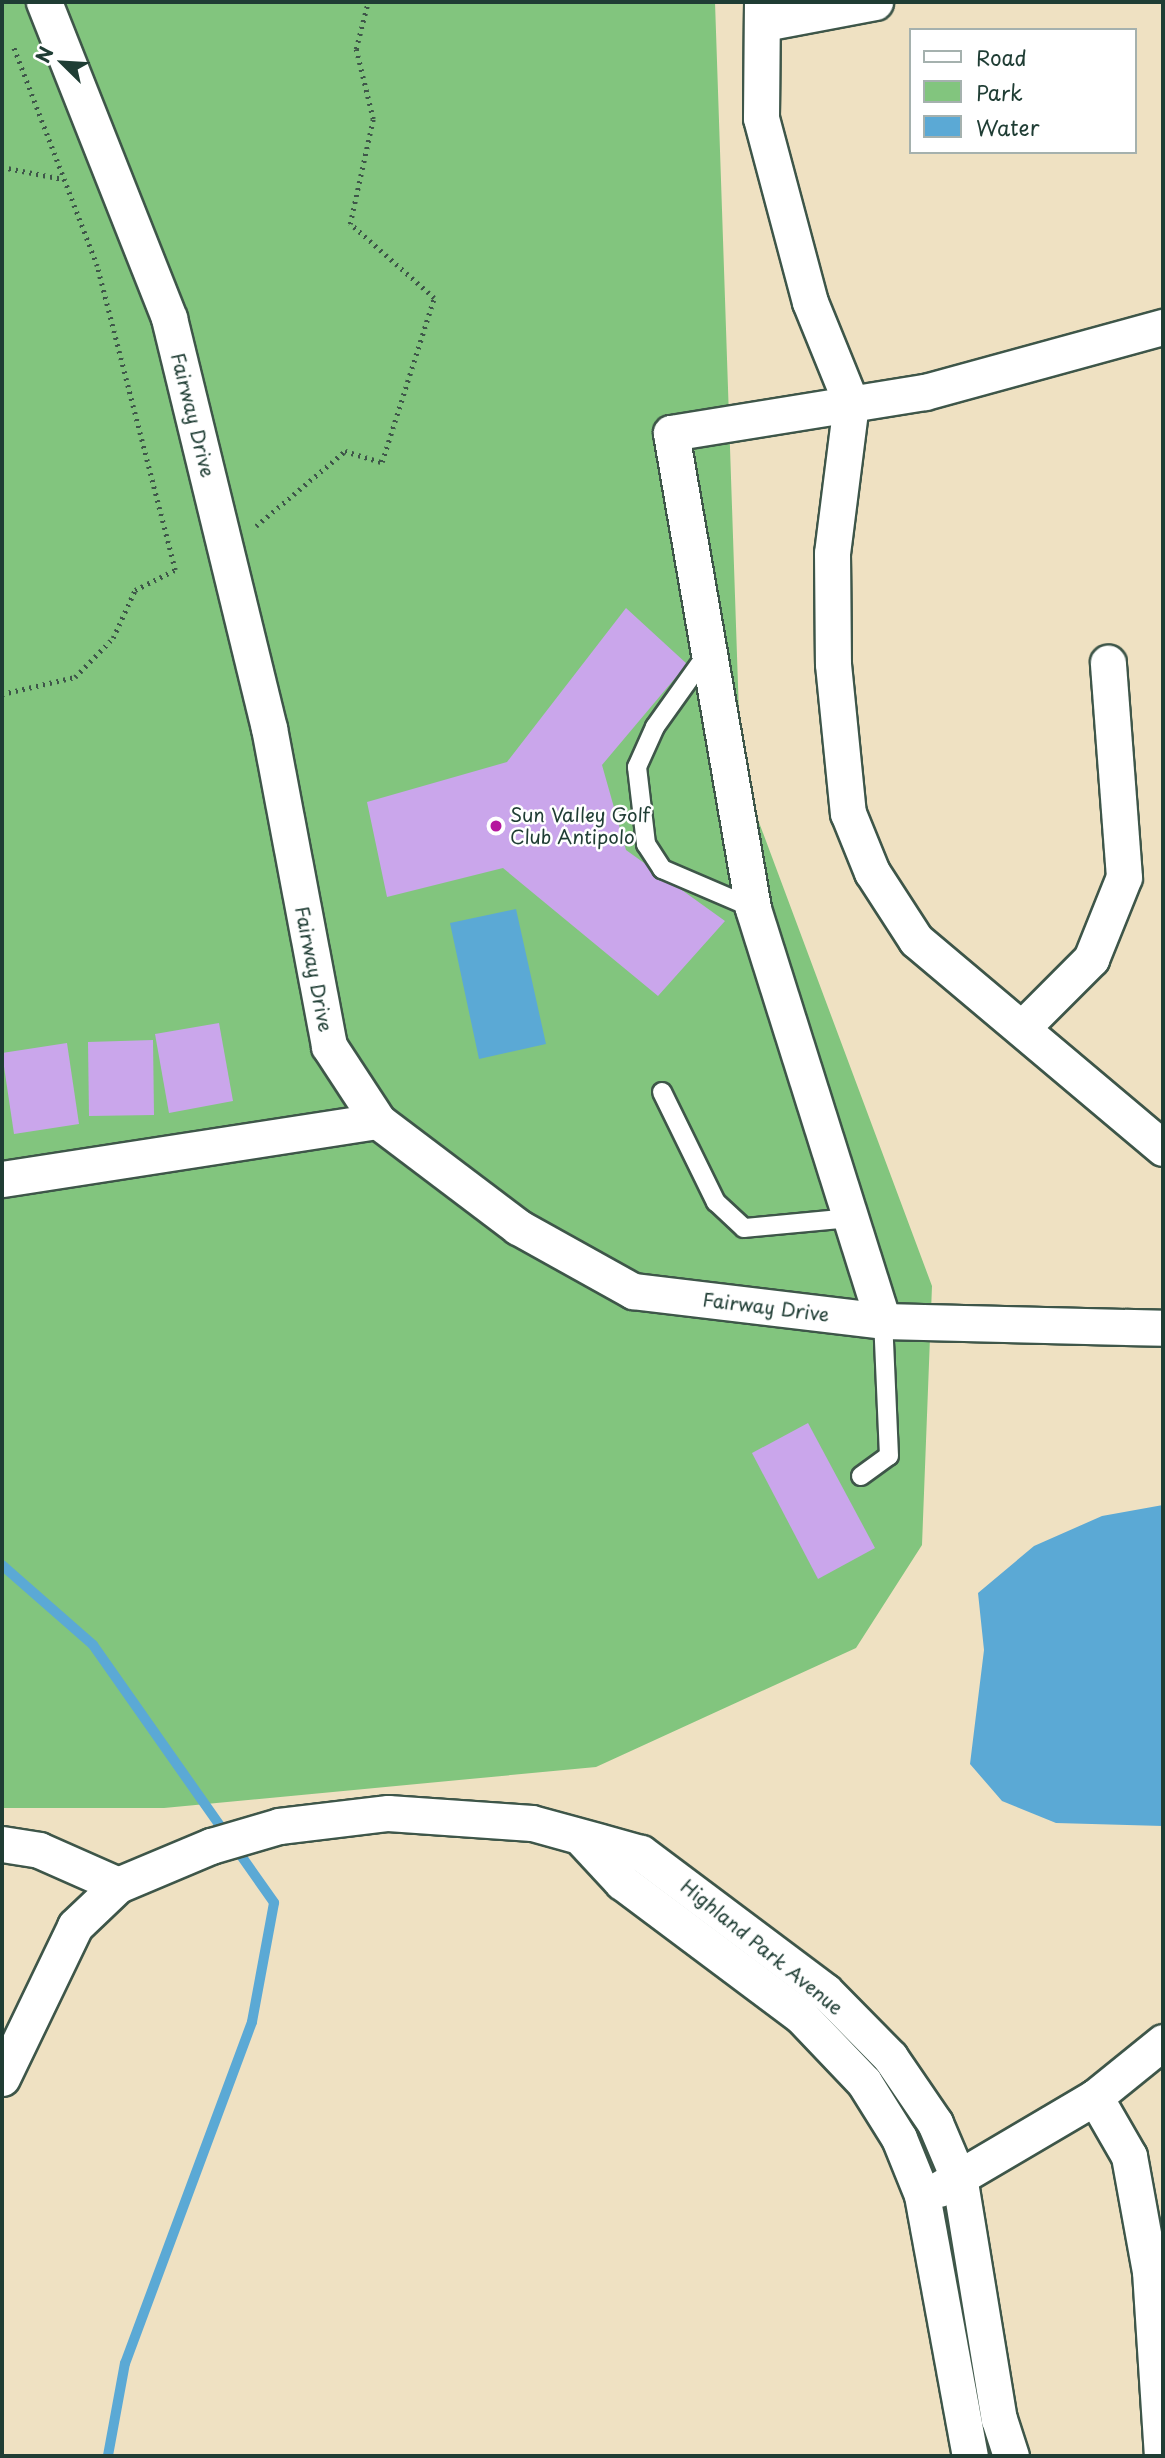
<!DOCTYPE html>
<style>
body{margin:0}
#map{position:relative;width:1165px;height:2458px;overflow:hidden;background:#efe1c2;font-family:"Playpen Sans",sans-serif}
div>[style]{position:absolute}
.green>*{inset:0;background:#82c57e}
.water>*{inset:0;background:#5ba9d5}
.stream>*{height:10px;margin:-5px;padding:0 5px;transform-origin:5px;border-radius:5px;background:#5ba9d5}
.building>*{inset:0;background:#caa6eb}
.path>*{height:4.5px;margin-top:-2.25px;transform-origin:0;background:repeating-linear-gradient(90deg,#3e5649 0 2px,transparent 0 7px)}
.roads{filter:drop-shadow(2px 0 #3e5649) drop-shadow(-2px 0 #3e5649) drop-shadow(0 2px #3e5649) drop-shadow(0 -2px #3e5649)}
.service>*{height:18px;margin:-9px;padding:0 9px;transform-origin:9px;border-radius:9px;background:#fff}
.minor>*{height:35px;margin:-17.5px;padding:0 17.5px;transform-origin:17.5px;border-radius:17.5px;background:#fff}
.dots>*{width:19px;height:19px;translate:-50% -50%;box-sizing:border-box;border:4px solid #fff;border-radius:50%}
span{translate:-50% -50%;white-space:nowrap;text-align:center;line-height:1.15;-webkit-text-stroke:5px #fff;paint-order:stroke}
.street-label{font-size:19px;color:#1f3d34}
.poi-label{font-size:19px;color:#1f3d34}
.left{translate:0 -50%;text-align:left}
.frame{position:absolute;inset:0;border:4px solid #1f3d34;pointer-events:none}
.legend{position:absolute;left:909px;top:28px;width:228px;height:126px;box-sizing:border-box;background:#fff;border:2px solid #a5b1ae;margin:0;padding:9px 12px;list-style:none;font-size:21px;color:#1f3d34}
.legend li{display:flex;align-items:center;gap:14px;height:35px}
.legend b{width:35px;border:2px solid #a5b1ae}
.north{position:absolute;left:28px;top:28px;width:70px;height:70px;-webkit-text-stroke:5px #fff;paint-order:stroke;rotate:294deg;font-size:19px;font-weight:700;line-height:28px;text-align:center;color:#1f3d34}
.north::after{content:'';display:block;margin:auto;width:24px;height:32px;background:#1f3d34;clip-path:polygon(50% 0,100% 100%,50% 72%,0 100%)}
</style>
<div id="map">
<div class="green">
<i style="clip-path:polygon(2px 2px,715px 2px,741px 774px,932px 1286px,922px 1545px,856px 1648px,596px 1767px,164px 1808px,2px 1808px)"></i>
</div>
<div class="water">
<i style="clip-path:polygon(516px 909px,546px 1044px,479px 1059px,450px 923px)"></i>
<i style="clip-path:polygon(1163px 1505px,1163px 1826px,1056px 1823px,1002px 1801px,970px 1764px,984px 1650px,978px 1593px,1034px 1546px,1102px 1516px)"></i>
</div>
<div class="stream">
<i style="left:2px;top:1565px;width:121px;rotate:41.3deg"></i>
<i style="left:93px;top:1645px;width:315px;rotate:54.9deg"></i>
<i style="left:274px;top:1903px;width:121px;rotate:100.5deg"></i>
<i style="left:252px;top:2022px;width:364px;rotate:110.4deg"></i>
<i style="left:125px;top:2363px;width:95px;rotate:100.4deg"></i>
</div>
<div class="building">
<i style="clip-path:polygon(626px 608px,687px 664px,602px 765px,626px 850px,725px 921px,658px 996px,503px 868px,387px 897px,367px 802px,507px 762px)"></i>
<i style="clip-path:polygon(219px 1023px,233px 1101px,169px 1113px,155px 1034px)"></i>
<i style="clip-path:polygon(153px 1040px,154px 1115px,89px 1116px,88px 1042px)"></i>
<i style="clip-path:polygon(67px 1043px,79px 1124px,14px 1134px,2px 1053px)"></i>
<i style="clip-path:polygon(808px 1423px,875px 1548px,818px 1579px,752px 1453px)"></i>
</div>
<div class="path">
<i style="left:2px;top:167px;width:62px;rotate:11.1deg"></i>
<i style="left:256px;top:526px;width:116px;rotate:-40.1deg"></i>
<i style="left:345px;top:451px;width:39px;rotate:17deg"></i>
<i style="left:382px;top:462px;width:172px;rotate:-72.4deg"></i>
<i style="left:434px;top:298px;width:112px;rotate:-138.6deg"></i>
<i style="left:350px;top:224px;width:107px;rotate:-77.6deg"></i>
<i style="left:373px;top:119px;width:72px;rotate:-103.7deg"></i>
<i style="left:356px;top:49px;width:49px;rotate:-75.7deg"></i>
<i style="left:2px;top:694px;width:75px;rotate:-13.1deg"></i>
<i style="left:75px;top:677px;width:54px;rotate:-45.7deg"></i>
<i style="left:113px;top:638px;width:53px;rotate:-65.4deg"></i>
<i style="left:135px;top:590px;width:45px;rotate:-26.6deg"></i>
<i style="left:175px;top:570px;width:314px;rotate:-104.4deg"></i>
<i style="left:97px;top:266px;width:235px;rotate:-110.9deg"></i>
</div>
<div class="roads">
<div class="service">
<i style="left:707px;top:654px;width:90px;rotate:125.5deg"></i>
<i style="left:655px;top:727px;width:44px;rotate:114.2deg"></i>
<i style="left:637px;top:767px;width:78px;rotate:83.3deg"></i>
<i style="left:646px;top:844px;width:30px;rotate:57deg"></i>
<i style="left:662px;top:869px;width:99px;rotate:23.2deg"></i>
<i style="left:662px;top:1092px;width:123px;rotate:63.9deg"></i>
<i style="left:716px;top:1202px;width:38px;rotate:43deg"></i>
<i style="left:744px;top:1228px;width:106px;rotate:-5.4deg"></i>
<i style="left:861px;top:1476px;width:34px;rotate:-36deg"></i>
<i style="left:889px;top:1456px;width:135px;rotate:-92.5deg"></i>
</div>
<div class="minor">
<i style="left:44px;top:2px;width:340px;rotate:68.4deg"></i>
<i style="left:169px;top:318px;width:422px;rotate:76.3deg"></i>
<i style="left:269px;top:728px;width:324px;rotate:79.3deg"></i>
<i style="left:329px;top:1046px;width:90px;rotate:56.8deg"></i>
<i style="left:378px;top:1121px;width:176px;rotate:37.1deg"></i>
<i style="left:518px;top:1227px;width:132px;rotate:29.1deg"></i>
<i style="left:633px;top:1291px;width:252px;rotate:6.8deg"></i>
<i style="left:883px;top:1321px;width:280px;rotate:1.4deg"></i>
<i style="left:762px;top:2px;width:116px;rotate:90.5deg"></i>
<i style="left:761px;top:118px;width:190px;rotate:75.1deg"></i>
<i style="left:810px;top:302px;width:109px;rotate:67.9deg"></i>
<i style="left:851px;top:403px;width:151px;rotate:97.2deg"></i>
<i style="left:832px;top:553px;width:111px;rotate:89.5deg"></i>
<i style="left:833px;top:664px;width:150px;rotate:84.3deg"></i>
<i style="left:848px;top:813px;width:64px;rotate:67.9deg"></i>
<i style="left:872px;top:872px;width:81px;rotate:57.1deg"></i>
<i style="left:916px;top:940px;width:323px;rotate:40.1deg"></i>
<i style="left:764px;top:23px;width:113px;rotate:-10.7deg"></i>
<i style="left:1022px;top:1028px;width:98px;rotate:-45deg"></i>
<i style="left:1091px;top:959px;width:88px;rotate:-68.1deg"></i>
<i style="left:1124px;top:877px;width:215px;rotate:-94.3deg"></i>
<i style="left:2px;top:1179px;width:380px;rotate:-8.8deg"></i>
<i style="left:883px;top:1321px;width:433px;rotate:-107.5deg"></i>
<i style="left:753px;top:908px;width:482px;rotate:-99.8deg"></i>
<i style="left:671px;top:433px;width:257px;rotate:-9.2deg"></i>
<i style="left:925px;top:392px;width:247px;rotate:-15.3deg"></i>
<i style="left:582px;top:1839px;width:59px;rotate:47.1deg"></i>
<i style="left:622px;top:1882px;width:224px;rotate:36.8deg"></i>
<i style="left:801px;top:2016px;width:91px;rotate:46.3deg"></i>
<i style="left:864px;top:2082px;width:66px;rotate:58deg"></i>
<i style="left:899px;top:2138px;width:61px;rotate:68deg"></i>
<i style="left:922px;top:2195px;width:265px;rotate:79.6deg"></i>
<i style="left:2px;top:1844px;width:37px;rotate:9deg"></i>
<i style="left:39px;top:1850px;width:86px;rotate:23.9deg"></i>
<i style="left:2px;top:2078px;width:169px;rotate:-64.3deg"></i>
<i style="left:75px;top:1926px;width:59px;rotate:-43.6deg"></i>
<i style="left:118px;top:1885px;width:101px;rotate:-22.8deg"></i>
<i style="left:211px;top:1846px;width:71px;rotate:-16.4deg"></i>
<i style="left:279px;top:1826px;width:110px;rotate:-6.8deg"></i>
<i style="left:388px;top:1813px;width:144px;rotate:4deg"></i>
<i style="left:532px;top:1823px;width:113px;rotate:15.4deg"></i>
<i style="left:641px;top:1853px;width:230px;rotate:36.9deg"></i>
<i style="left:825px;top:1991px;width:93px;rotate:45.4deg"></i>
<i style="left:890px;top:2057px;width:80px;rotate:55.7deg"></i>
<i style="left:935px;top:2123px;width:64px;rotate:67deg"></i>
<i style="left:960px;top:2182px;width:240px;rotate:80.7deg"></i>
<i style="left:999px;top:2419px;width:39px;rotate:72deg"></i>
<i style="left:1095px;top:2097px;width:87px;rotate:-39deg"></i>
<i style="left:939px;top:2189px;width:181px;rotate:-30.5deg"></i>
<i style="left:1095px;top:2097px;width:68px;rotate:60deg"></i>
<i style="left:1129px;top:2156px;width:117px;rotate:79.7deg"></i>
<i style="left:1150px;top:2271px;width:185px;rotate:86.3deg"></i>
</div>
</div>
<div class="dots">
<i style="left:496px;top:826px;background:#b5179e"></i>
</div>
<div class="street-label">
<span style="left:193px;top:415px;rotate:76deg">Fairway Drive</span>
<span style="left:314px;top:969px;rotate:79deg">Fairway Drive</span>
<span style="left:766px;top:1307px;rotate:7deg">Fairway Drive</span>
<span style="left:762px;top:1947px;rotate:39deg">Highland Park Avenue</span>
</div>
<div class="poi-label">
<span class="left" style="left:510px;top:826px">Sun Valley Golf<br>Club Antipolo</span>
</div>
<div class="frame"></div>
<ul class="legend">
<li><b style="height:9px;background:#fff"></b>Road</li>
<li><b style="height:19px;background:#82c57e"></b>Park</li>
<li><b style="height:19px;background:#5ba9d5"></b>Water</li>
</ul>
<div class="north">N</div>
</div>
